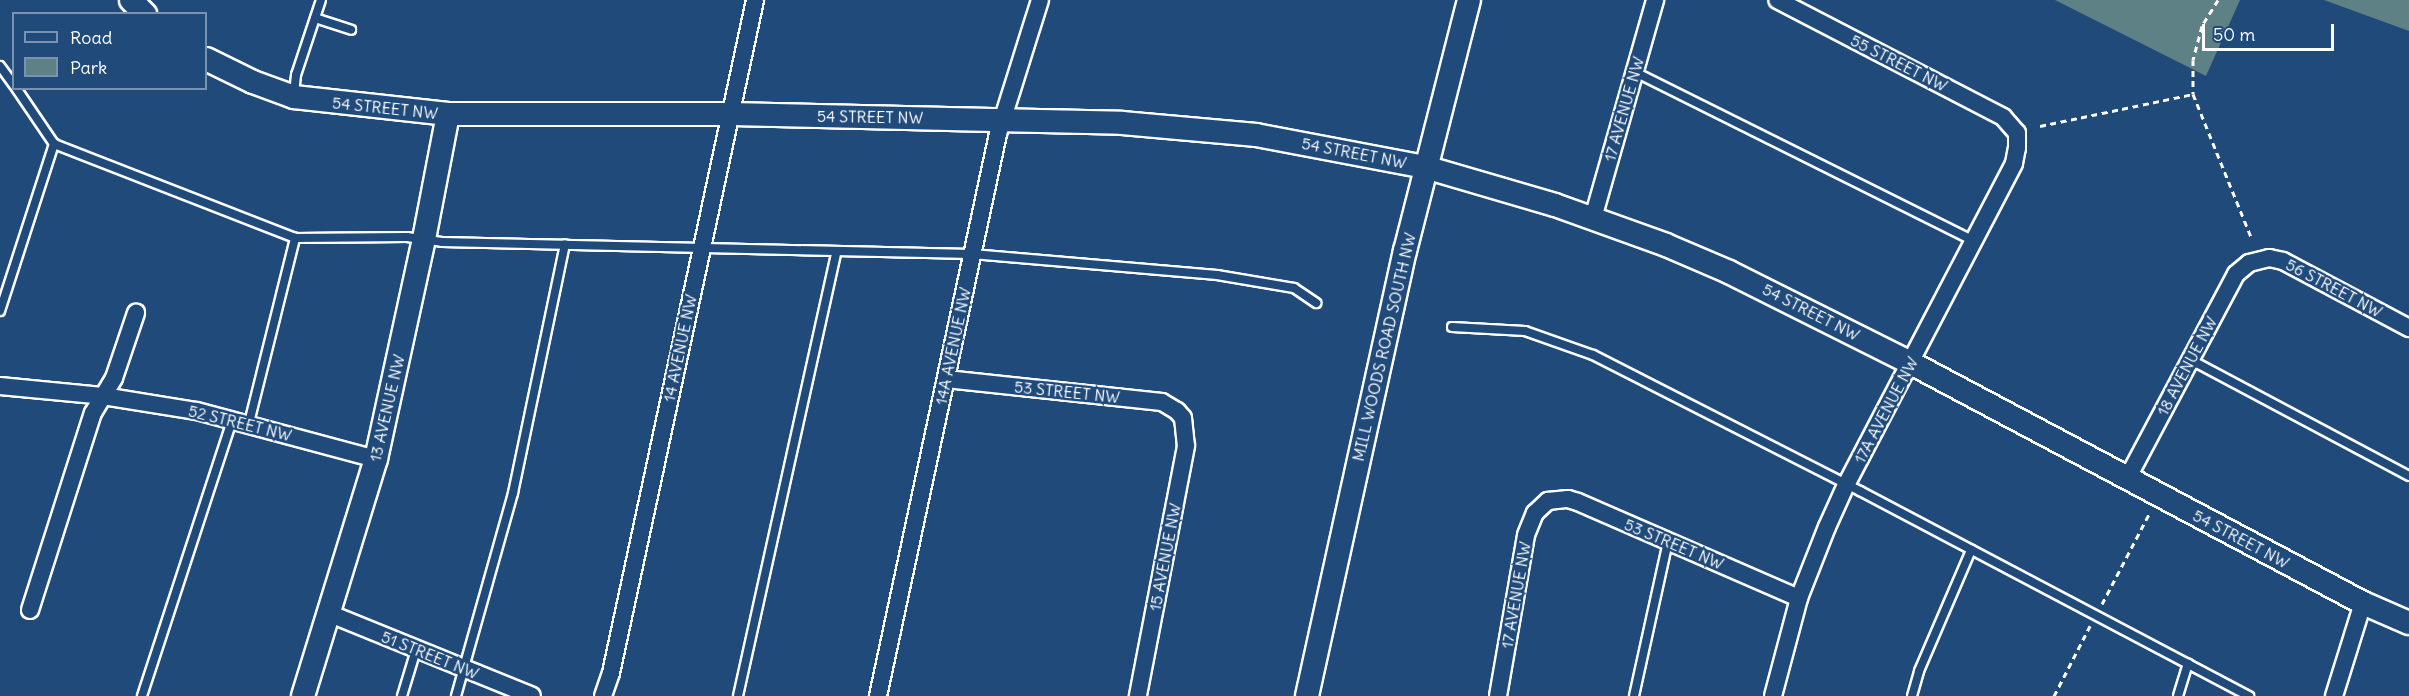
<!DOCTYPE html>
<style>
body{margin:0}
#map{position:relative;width:2409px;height:696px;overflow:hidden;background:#1f4a7a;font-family:Delius,sans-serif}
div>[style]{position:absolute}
.green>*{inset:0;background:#5e8186}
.path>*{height:3px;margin-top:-1.5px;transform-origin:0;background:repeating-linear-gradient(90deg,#fff 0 6px,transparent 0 10.5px)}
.roads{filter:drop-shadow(2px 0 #fff) drop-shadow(-2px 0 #fff) drop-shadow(0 2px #fff) drop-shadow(0 -2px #fff)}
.lane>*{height:8px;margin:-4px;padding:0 4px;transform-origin:4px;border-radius:4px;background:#1f4a7a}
.street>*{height:16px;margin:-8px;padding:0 8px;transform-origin:8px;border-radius:8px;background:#1f4a7a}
.secondary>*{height:22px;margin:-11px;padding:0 11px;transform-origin:11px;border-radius:11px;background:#1f4a7a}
span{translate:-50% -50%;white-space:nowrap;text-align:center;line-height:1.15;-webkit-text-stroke:4.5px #1f4a7a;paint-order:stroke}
.street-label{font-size:16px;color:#fff}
.legend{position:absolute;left:12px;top:12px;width:195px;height:78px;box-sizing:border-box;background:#1f4a7a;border:2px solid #7992af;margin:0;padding:8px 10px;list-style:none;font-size:18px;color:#fff}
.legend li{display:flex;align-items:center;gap:12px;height:30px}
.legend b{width:30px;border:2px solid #7992af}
.scale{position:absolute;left:2202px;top:24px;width:132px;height:27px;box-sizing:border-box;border:3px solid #fff;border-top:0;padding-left:8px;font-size:18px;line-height:21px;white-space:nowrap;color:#fff;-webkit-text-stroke:4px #1f4a7a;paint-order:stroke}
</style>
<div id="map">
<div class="green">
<i style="clip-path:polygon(2055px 0,2240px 0,2206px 76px)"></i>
<i style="clip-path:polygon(2324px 0,2409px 0,2409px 31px)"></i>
</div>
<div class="path">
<i style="left:2218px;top:0;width:31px;rotate:122deg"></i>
<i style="left:2202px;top:26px;width:35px;rotate:105deg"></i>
<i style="left:2193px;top:60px;width:34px;rotate:90deg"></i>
<i style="left:2193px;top:94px;width:157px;rotate:67.9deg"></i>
<i style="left:2040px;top:126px;width:156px;rotate:-11.8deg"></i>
<i style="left:2102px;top:604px;width:104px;rotate:-62.4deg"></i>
<i style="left:2054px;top:696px;width:79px;rotate:-62.8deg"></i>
</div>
<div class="roads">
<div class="lane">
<i style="left:315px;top:18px;width:38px;rotate:18deg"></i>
<i style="left:0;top:66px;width:24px;rotate:54deg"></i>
<i style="left:1635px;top:72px;width:379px;rotate:26.5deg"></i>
<i style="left:16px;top:88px;width:68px;rotate:55.8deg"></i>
<i style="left:54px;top:144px;width:259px;rotate:21.3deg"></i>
<i style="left:295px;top:238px;width:112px;rotate:-0.5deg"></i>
<i style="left:407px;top:237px;width:35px;rotate:8deg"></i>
<i style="left:442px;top:242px;width:530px;rotate:1.3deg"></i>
<i style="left:972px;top:254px;width:246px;rotate:4.9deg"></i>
<i style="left:1217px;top:275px;width:78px;rotate:9.6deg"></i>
<i style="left:1294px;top:288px;width:27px;rotate:34deg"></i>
<i style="left:294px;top:94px;width:19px;rotate:-84deg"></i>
<i style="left:296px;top:75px;width:79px;rotate:-71.6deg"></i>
<i style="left:0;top:311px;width:176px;rotate:-72.1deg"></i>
<i style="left:1452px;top:327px;width:73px;rotate:3.1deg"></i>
<i style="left:1525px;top:331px;width:72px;rotate:19.4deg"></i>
<i style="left:1593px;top:355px;width:300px;rotate:27deg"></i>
<i style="left:1860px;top:491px;width:440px;rotate:27.8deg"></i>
<i style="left:2191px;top:360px;width:247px;rotate:28deg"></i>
<i style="left:249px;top:423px;width:191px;rotate:-76deg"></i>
<i style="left:142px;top:696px;width:290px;rotate:-71.9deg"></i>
<i style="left:402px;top:696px;width:48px;rotate:-73.1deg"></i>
<i style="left:456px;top:696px;width:211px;rotate:-74.3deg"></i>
<i style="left:513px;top:493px;width:254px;rotate:-78.2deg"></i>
<i style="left:738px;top:696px;width:454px;rotate:-77.5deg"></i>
<i style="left:1634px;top:696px;width:159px;rotate:-77.6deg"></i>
<i style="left:1912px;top:696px;width:26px;rotate:-74deg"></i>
<i style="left:1919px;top:671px;width:132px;rotate:-66.7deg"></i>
<i style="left:2178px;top:696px;width:34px;rotate:-73deg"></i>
</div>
<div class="street">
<i style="left:1593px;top:218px;width:227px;rotate:-74.1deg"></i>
<i style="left:946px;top:379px;width:217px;rotate:6.1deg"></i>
<i style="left:1162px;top:402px;width:17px;rotate:31deg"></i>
<i style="left:1177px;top:411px;width:9px;rotate:49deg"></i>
<i style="left:1183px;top:418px;width:28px;rotate:84deg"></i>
<i style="left:1186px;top:446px;width:255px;rotate:100.9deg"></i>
<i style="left:0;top:386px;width:103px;rotate:5.5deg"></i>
<i style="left:103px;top:396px;width:95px;rotate:9.1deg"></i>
<i style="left:197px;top:411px;width:185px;rotate:15deg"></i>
<i style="left:2127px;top:479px;width:232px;rotate:-62deg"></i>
<i style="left:2236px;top:274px;width:17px;rotate:-40deg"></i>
<i style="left:2249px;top:263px;width:21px;rotate:-14deg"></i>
<i style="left:2269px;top:258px;width:14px;rotate:12deg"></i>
<i style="left:2283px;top:261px;width:143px;rotate:28deg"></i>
<i style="left:30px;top:610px;width:207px;rotate:-72.3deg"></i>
<i style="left:93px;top:413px;width:41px;rotate:-59deg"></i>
<i style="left:114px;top:378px;width:69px;rotate:-71.3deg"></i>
<i style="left:328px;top:613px;width:220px;rotate:22.1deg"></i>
<i style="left:603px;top:696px;width:24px;rotate:-71deg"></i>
<i style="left:611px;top:673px;width:688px;rotate:-77.92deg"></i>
<i style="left:878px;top:696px;width:575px;rotate:-77.95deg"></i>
<i style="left:998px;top:134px;width:140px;rotate:-72.6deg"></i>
<i style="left:1498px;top:696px;width:163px;rotate:-80.1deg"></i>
<i style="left:1526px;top:535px;width:24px;rotate:-68deg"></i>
<i style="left:1535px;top:513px;width:18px;rotate:-43deg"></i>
<i style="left:1548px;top:501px;width:20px;rotate:-6deg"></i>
<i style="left:1568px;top:499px;width:10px;rotate:17deg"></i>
<i style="left:1578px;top:502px;width:241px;rotate:23.5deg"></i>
<i style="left:1773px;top:696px;width:101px;rotate:-75.1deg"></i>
<i style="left:1799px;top:598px;width:76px;rotate:-68.5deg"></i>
<i style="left:1827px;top:527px;width:46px;rotate:-65.7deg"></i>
<i style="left:1846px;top:485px;width:363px;rotate:-62.4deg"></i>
<i style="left:2014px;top:163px;width:15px;rotate:-79deg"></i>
<i style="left:2017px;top:148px;width:15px;rotate:-90deg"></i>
<i style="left:2017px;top:133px;width:21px;rotate:-131deg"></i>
<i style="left:2003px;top:117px;width:254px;rotate:-152.6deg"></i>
<i style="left:2334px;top:696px;width:97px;rotate:-72.7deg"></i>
</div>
<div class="secondary">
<i style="left:131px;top:0;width:20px;rotate:45deg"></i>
<i style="left:206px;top:59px;width:52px;rotate:26.1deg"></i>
<i style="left:253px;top:82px;width:44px;rotate:20.1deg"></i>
<i style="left:294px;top:97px;width:155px;rotate:6.3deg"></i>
<i style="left:448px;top:114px;width:283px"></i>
<i style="left:731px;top:114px;width:391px;rotate:1.3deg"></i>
<i style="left:1122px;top:123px;width:135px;rotate:5.1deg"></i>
<i style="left:1256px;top:135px;width:172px;rotate:10.7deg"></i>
<i style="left:1425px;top:167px;width:135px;rotate:16.3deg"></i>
<i style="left:1555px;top:205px;width:118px;rotate:19.8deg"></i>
<i style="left:1666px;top:245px;width:69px;rotate:23.2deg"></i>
<i style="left:1729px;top:272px;width:203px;rotate:26.6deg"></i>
<i style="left:1911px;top:363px;width:512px;rotate:27.97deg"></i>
<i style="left:2363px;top:603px;width:50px;rotate:23.5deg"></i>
<i style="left:303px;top:696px;width:248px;rotate:-72.9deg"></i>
<i style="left:376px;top:459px;width:225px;rotate:-77.7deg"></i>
<i style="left:424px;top:239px;width:127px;rotate:-79.1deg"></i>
<i style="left:1307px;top:696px;width:456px;rotate:-77.6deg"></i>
<i style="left:1405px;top:251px;width:259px;rotate:-75.7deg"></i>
</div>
</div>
<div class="street-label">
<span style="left:1899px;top:63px;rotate:27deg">55 STREET NW</span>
<span style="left:385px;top:108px;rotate:6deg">54 STREET NW</span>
<span style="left:1624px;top:109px;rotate:-74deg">17 AVENUE NW</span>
<span style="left:870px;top:117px;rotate:1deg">54 STREET NW</span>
<span style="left:1354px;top:153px;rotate:11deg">54 STREET NW</span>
<span style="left:2334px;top:288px;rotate:28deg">56 STREET NW</span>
<span style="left:1811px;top:312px;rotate:27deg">54 STREET NW</span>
<span style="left:953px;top:346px;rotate:-78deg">14A AVENUE NW</span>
<span style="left:1384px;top:347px;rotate:-77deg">MILL WOODS ROAD SOUTH NW</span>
<span style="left:680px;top:348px;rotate:-78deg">14 AVENUE NW</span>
<span style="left:2187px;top:366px;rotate:-62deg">18 AVENUE NW</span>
<span style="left:1067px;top:392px;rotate:6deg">53 STREET NW</span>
<span style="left:387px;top:408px;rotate:-77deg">13 AVENUE NW</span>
<span style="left:1886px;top:410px;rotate:-62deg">17A AVENUE NW</span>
<span style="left:240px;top:423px;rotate:14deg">52 STREET NW</span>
<span style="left:2241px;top:539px;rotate:28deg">54 STREET NW</span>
<span style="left:1674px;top:544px;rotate:23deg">53 STREET NW</span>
<span style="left:1165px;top:557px;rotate:-79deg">15 AVENUE NW</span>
<span style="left:1516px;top:595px;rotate:-80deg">17 AVENUE NW</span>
<span style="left:430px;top:655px;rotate:22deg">51 STREET NW</span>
</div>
<ul class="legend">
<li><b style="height:8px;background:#1f4a7a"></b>Road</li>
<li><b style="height:16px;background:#5e8186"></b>Park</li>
</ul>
<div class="scale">50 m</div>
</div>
